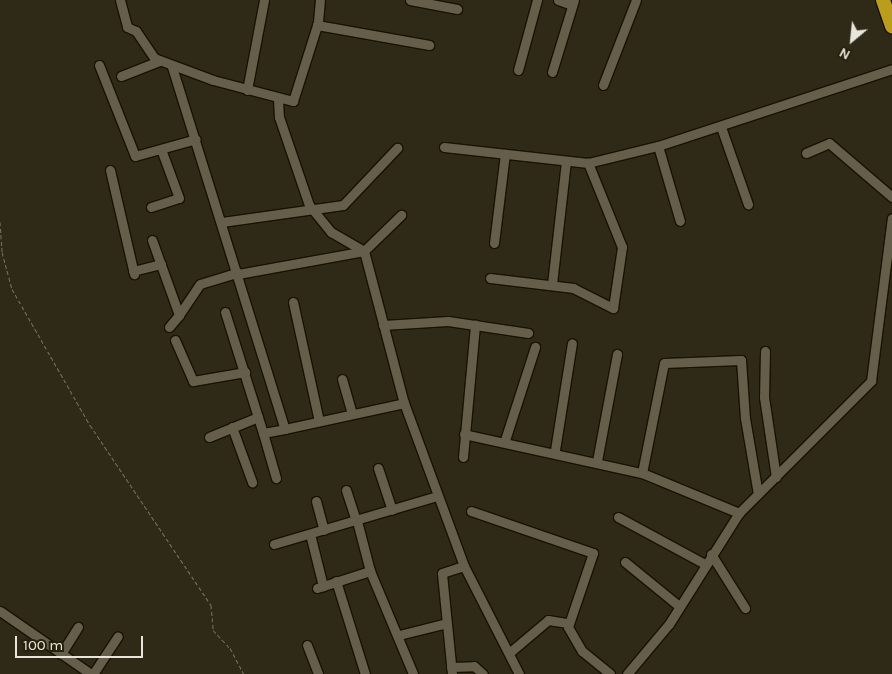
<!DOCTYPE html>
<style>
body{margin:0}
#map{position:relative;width:892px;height:674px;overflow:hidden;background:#2f2a18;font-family:Karla,sans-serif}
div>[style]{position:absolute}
.path>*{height:1px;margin-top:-0.5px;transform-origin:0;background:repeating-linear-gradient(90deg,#767263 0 4px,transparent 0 6.5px)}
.roads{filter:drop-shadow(1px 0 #181203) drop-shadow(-1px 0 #181203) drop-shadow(0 1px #181203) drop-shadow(0 -1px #181203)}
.minor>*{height:9px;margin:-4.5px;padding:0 4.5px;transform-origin:4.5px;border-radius:4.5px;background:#645e4a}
.trunk>*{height:14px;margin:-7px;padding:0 7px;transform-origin:7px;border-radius:7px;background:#bb9d1d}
span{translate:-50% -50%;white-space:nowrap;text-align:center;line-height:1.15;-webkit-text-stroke:4px #26200e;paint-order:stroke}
.north{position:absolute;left:827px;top:15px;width:50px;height:50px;-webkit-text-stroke:4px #26200e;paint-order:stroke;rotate:208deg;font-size:14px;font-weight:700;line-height:20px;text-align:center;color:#e8e5da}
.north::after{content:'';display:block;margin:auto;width:18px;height:22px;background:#e8e5da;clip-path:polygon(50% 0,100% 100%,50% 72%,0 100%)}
.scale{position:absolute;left:15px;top:636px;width:128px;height:22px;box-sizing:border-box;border:2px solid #e8e5da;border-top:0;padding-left:6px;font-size:15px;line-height:18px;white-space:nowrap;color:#e8e5da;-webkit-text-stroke:4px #26200e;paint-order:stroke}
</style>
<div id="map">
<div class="path">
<i style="left:0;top:222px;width:30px;rotate:86deg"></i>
<i style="left:2px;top:252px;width:38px;rotate:75deg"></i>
<i style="left:12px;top:289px;width:157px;rotate:60.2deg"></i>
<i style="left:90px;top:425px;width:217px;rotate:56.1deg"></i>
<i style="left:211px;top:605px;width:25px;rotate:85deg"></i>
<i style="left:213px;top:630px;width:25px;rotate:47deg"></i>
<i style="left:230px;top:648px;width:30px;rotate:62deg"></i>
</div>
<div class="roads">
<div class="minor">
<i style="left:120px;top:0;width:28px;rotate:75deg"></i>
<i style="left:127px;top:27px;width:10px;rotate:24deg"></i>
<i style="left:136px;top:31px;width:32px;rotate:56deg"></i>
<i style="left:154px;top:58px;width:63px;rotate:20.4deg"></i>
<i style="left:213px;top:80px;width:83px;rotate:14.7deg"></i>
<i style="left:293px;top:101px;width:83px;rotate:-72.4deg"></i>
<i style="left:318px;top:22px;width:22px;rotate:-85deg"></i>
<i style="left:410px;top:0;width:48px;rotate:10.8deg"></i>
<i style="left:558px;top:0;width:15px;rotate:20deg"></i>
<i style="left:317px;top:25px;width:114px;rotate:10.1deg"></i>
<i style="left:99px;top:65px;width:98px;rotate:68.4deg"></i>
<i style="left:135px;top:156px;width:63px;rotate:-15.6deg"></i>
<i style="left:172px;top:67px;width:379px;rotate:72.7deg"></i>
<i style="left:285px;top:429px;width:122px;rotate:-12.3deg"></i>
<i style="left:404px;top:403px;width:174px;rotate:69.8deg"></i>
<i style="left:464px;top:566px;width:121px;rotate:63deg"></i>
<i style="left:518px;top:70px;width:73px;rotate:-74.8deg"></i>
<i style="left:552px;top:72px;width:75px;rotate:-73deg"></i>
<i style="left:121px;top:76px;width:41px;rotate:-21.5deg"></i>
<i style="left:603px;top:85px;width:91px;rotate:-68.8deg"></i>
<i style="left:247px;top:90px;width:92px;rotate:-79.3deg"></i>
<i style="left:278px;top:99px;width:18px;rotate:87deg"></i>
<i style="left:279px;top:117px;width:93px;rotate:71.2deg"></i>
<i style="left:309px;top:205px;width:35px;rotate:51deg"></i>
<i style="left:331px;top:232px;width:38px;rotate:30deg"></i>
<i style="left:364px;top:251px;width:157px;rotate:75.3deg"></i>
<i style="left:721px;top:127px;width:82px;rotate:70.7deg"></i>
<i style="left:658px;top:146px;width:78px;rotate:73.7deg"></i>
<i style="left:444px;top:147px;width:145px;rotate:6.3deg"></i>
<i style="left:588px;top:163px;width:72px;rotate:-13.7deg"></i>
<i style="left:658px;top:146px;width:246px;rotate:-18.2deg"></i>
<i style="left:806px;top:153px;width:25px;rotate:-23deg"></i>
<i style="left:829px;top:143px;width:83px;rotate:40.6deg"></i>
<i style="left:110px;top:170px;width:107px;rotate:77deg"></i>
<i style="left:151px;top:207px;width:29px;rotate:-18deg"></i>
<i style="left:179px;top:198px;width:52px;rotate:-110.2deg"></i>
<i style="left:222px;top:222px;width:122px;rotate:-8deg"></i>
<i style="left:343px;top:205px;width:79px;rotate:-46.5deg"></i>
<i style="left:152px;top:240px;width:80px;rotate:70.2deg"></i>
<i style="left:179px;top:315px;width:37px;rotate:-56deg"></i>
<i style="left:200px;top:284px;width:39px;rotate:-17deg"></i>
<i style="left:494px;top:243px;width:90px;rotate:-83deg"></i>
<i style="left:133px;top:271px;width:29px;rotate:-14deg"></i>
<i style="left:238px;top:274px;width:128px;rotate:-10.3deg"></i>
<i style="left:364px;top:251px;width:52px;rotate:-44.2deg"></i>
<i style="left:490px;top:278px;width:84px;rotate:6.9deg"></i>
<i style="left:573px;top:288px;width:45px;rotate:26.6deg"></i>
<i style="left:613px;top:308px;width:62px;rotate:-81.6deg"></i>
<i style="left:622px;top:247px;width:91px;rotate:-112deg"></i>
<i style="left:552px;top:284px;width:123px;rotate:-83.5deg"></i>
<i style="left:293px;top:302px;width:122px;rotate:77.7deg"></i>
<i style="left:225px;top:312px;width:127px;rotate:72.6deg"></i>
<i style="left:263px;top:433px;width:22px;rotate:-10deg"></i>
<i style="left:383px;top:325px;width:65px;rotate:-3.5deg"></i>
<i style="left:448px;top:321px;width:81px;rotate:8.5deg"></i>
<i style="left:169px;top:327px;width:16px;rotate:-50deg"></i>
<i style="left:175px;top:340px;width:45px;rotate:66.3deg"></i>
<i style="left:193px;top:381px;width:53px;rotate:-9.8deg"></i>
<i style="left:765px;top:351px;width:46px;rotate:91.2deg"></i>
<i style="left:764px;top:397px;width:81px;rotate:81.5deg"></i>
<i style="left:342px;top:379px;width:36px;rotate:74deg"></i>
<i style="left:232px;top:427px;width:59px;rotate:70deg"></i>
<i style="left:263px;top:433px;width:47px;rotate:73.9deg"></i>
<i style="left:464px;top:434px;width:182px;rotate:12.4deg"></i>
<i style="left:642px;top:473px;width:105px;rotate:22.4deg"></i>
<i style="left:209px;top:437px;width:53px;rotate:-22.2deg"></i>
<i style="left:505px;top:440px;width:98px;rotate:-72.1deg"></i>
<i style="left:555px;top:450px;width:108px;rotate:-81deg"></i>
<i style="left:463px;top:457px;width:133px;rotate:-84.8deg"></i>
<i style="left:597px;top:461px;width:109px;rotate:-79.4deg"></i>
<i style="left:378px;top:468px;width:44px;rotate:71.6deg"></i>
<i style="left:642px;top:473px;width:112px;rotate:-78.7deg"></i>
<i style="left:664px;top:363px;width:77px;rotate:-2.2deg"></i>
<i style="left:741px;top:360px;width:58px;rotate:86.1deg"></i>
<i style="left:745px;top:418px;width:77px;rotate:80.3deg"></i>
<i style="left:346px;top:490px;width:33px;rotate:72deg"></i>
<i style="left:316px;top:501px;width:30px;rotate:75deg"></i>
<i style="left:471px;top:511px;width:129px;rotate:19deg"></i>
<i style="left:593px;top:553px;width:78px;rotate:108.7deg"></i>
<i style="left:568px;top:627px;width:28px;rotate:60deg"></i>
<i style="left:582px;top:651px;width:36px;rotate:39deg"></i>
<i style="left:618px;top:517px;width:99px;rotate:28.4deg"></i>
<i style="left:357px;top:521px;width:52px;rotate:75.4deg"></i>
<i style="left:370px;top:571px;width:112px;rotate:67.3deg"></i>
<i style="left:310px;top:534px;width:54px;rotate:76deg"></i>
<i style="left:274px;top:544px;width:170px;rotate:-16.4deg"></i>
<i style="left:711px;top:554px;width:64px;rotate:57.8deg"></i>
<i style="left:625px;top:562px;width:70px;rotate:39.2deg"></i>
<i style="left:336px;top:581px;width:97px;rotate:72.7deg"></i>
<i style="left:317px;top:588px;width:56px;rotate:-17.8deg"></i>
<i style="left:0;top:611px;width:111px;rotate:34.7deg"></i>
<i style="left:399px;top:635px;width:49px;rotate:-14deg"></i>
<i style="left:307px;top:645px;width:31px;rotate:69deg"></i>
<i style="left:509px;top:653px;width:51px;rotate:-40.2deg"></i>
<i style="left:548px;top:620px;width:20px;rotate:9deg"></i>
<i style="left:61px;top:654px;width:32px;rotate:-58deg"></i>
<i style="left:451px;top:667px;width:23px;rotate:-2deg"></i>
<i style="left:474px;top:666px;width:12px;rotate:42deg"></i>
<i style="left:93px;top:674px;width:45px;rotate:-56.7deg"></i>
<i style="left:452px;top:674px;width:101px;rotate:-95.7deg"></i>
<i style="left:442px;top:573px;width:23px;rotate:-18deg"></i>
<i style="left:627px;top:674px;width:65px;rotate:-50deg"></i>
<i style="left:669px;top:624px;width:131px;rotate:-57.8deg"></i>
<i style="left:739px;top:513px;width:187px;rotate:-45deg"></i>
<i style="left:871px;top:381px;width:164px;rotate:-82.7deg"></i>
</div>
<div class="trunk">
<i style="left:883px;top:0;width:28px;rotate:71deg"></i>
</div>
</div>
<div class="north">N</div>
<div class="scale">100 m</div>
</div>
